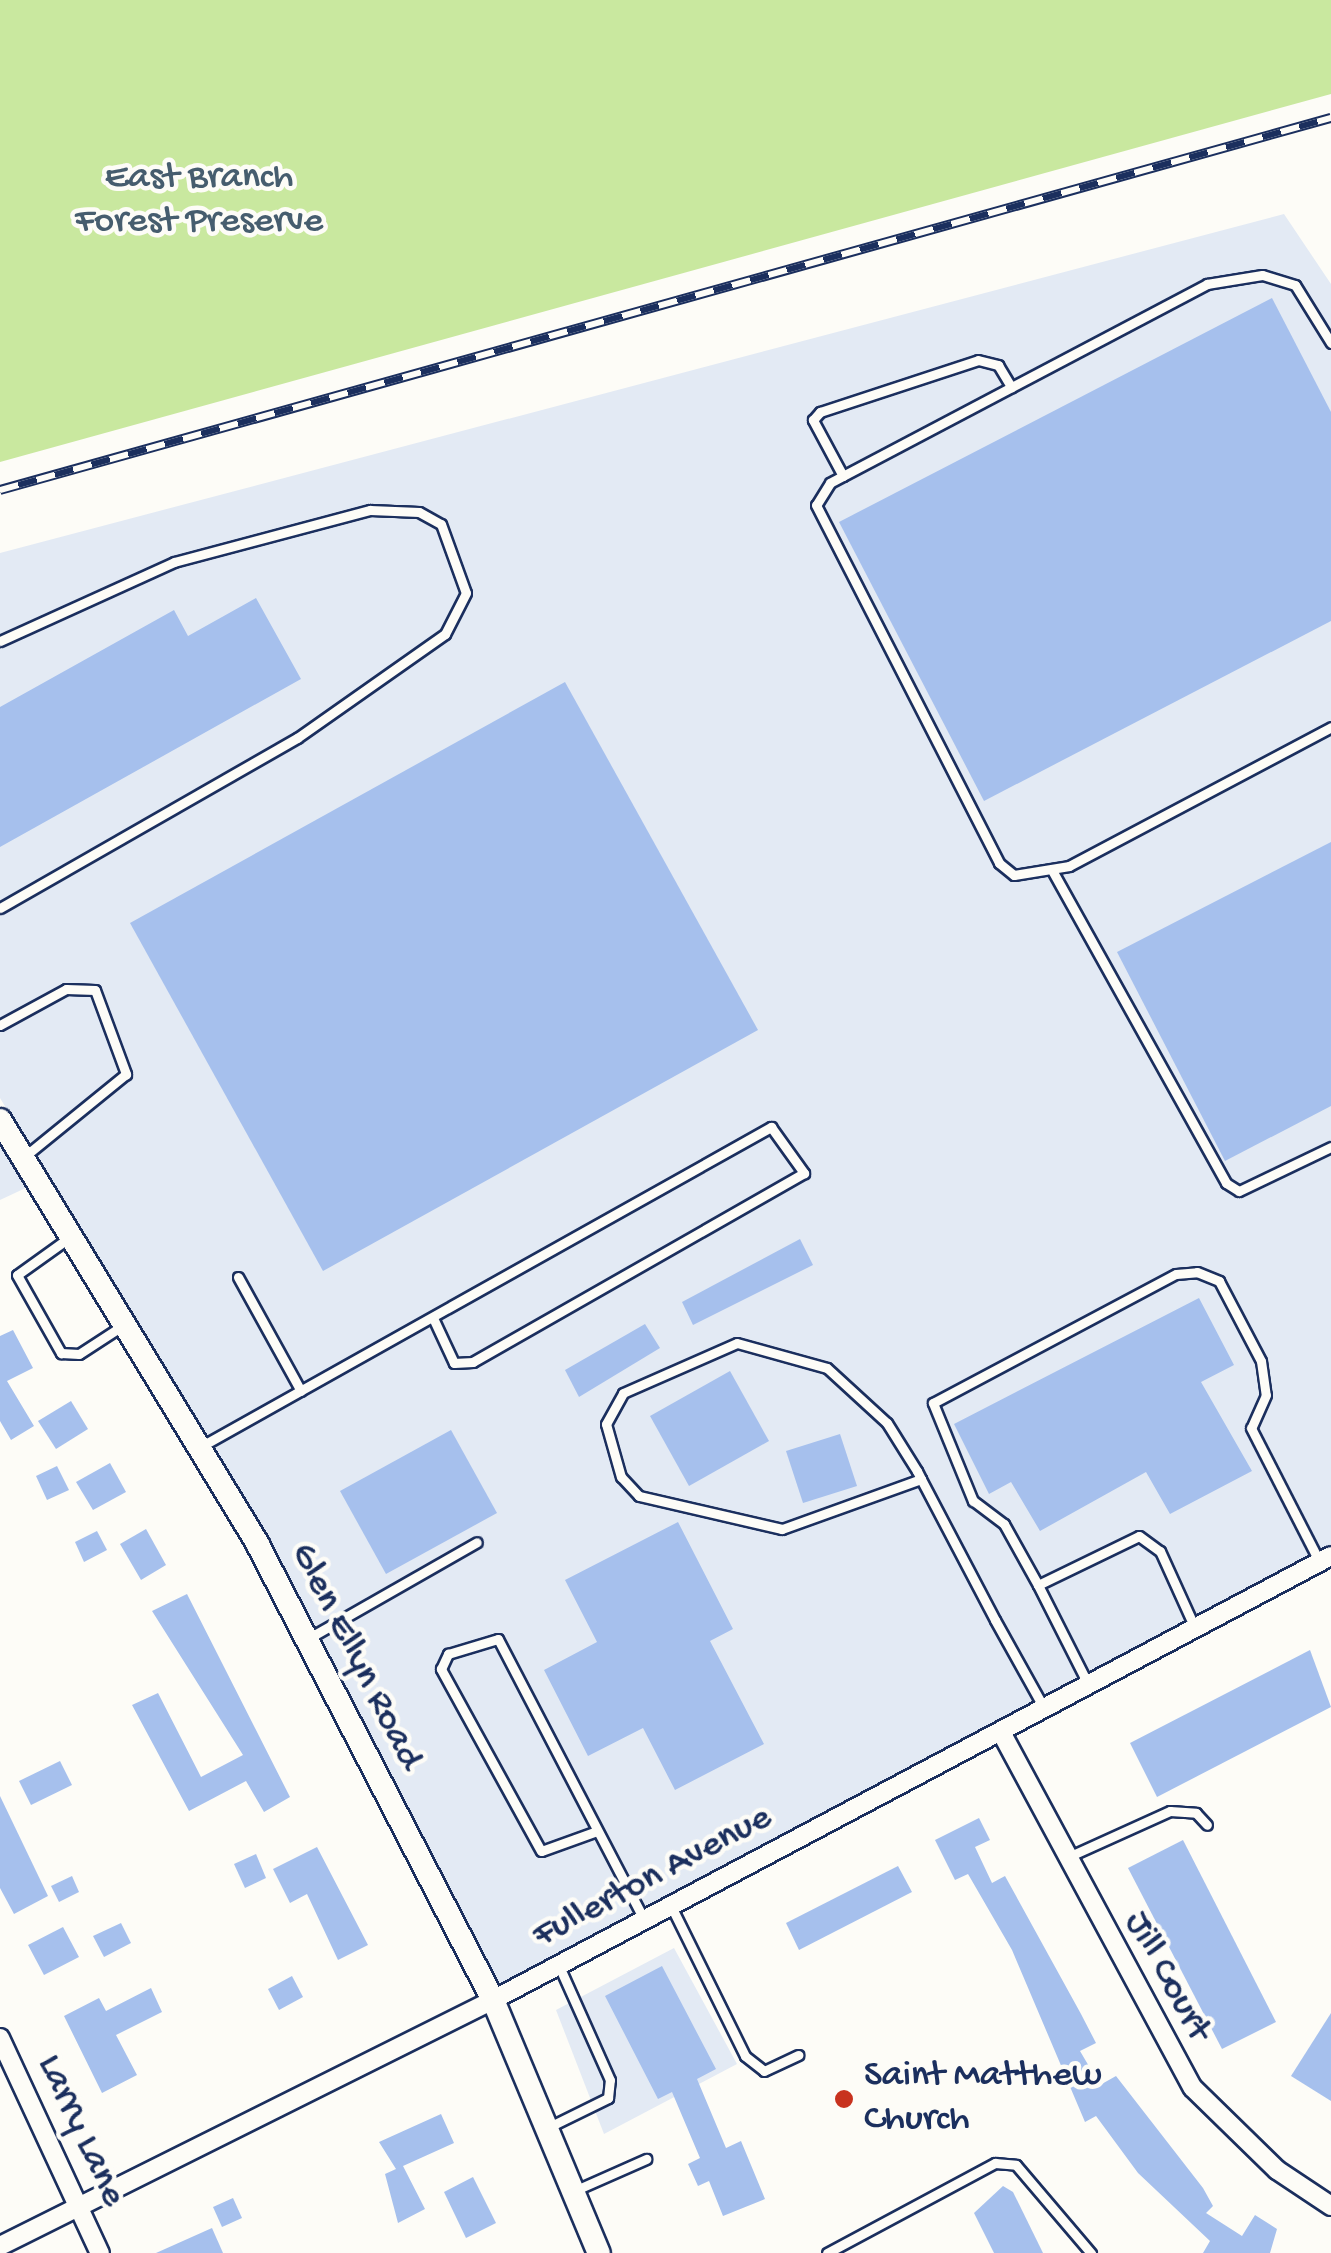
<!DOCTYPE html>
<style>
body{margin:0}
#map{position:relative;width:1331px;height:2253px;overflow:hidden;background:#fdfcf7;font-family:"Gochi Hand",sans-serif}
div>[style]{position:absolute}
.built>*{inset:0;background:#e3eaf4}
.green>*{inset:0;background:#c9e89f}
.building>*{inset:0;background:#a6c0ed}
.roads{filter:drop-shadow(2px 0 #1b2f5e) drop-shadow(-2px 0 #1b2f5e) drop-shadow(0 2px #1b2f5e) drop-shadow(0 -2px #1b2f5e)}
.service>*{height:9px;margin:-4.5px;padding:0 4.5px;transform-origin:4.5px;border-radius:4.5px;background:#fdfcf7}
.minor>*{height:18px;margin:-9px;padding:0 9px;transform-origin:9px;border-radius:9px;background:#fdfcf7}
.tertiary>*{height:22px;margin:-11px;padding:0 11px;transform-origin:11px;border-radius:11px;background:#fdfcf7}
.rail>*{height:10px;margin-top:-5px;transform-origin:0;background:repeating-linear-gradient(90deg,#fdfcf7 0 19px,#1b2f5e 0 38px);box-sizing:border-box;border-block:2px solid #1b2f5e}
.dots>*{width:28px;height:28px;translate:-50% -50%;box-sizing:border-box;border:5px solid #fdfcf7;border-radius:50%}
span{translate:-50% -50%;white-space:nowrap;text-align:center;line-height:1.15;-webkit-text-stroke:9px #fdfcf7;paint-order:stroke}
.park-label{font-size:38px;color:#465d6e}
.street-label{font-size:38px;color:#1b2f5e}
.poi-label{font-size:38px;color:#1b2f5e}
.left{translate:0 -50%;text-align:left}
</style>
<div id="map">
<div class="built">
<i style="clip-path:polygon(1284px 214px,1331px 284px,1331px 1545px,498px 1985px,280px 1561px,0 1098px,0 553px)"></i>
<i style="clip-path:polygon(0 1134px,32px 1185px,0 1200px)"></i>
<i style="clip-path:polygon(674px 1948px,737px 2064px,604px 2134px,556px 2010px)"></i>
</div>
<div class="green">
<i style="clip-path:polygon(0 0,1331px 0,1331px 94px,0 462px)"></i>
</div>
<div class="building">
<i style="clip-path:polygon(1272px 298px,1331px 412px,1331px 621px,984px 801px,839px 522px)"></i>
<i style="clip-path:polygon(256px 598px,301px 679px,0 847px,0 707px,174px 610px,188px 636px)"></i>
<i style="clip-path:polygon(565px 682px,758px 1030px,323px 1271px,130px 923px)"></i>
<i style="clip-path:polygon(1331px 842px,1331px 1106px,1225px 1161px,1117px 952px)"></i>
<i style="clip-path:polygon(800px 1239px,813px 1265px,693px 1325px,682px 1302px)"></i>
<i style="clip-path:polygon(1199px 1298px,1234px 1365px,1201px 1382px,1252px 1471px,1170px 1514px,1146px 1472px,1040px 1531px,1011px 1482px,989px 1494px,954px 1424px)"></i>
<i style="clip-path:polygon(645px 1324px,660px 1348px,579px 1397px,565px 1370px)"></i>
<i style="clip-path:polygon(13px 1330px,33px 1368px,7px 1381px,34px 1426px,11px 1440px,0 1421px,0 1336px)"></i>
<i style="clip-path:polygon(730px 1371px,769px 1441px,689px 1486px,650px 1416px)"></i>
<i style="clip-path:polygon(71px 1401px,88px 1429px,56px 1449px,38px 1421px)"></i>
<i style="clip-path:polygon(451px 1430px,497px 1513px,386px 1574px,340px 1491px)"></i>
<i style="clip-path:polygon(840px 1434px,857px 1486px,803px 1503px,786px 1451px)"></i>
<i style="clip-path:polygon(110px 1463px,126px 1492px,93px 1510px,76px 1482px)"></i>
<i style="clip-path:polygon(57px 1466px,69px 1490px,47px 1500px,36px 1476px)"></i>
<i style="clip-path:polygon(678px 1522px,733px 1629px,710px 1641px,764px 1744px,675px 1790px,643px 1728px,588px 1756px,544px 1670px,597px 1642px,565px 1580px)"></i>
<i style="clip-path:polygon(146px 1529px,166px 1565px,141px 1580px,120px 1544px)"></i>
<i style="clip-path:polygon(97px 1531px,107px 1550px,84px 1562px,75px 1542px)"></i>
<i style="clip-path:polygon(187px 1594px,290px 1797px,264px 1812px,246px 1781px,189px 1811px,132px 1705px,158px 1693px,201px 1777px,243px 1755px,152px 1611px)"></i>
<i style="clip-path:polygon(1310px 1650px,1331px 1707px,1157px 1797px,1130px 1743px)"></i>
<i style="clip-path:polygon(60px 1761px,72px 1785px,31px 1805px,19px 1781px)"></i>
<i style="clip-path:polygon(0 1796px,48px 1896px,14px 1914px,0 1888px)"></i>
<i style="clip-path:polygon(979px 1818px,990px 1840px,975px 1847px,992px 1883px,1005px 1876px,1081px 2014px,1096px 2043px,1080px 2051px,1100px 2085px,1116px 2076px,1203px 2188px,1213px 2206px,1206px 2213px,1242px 2236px,1255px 2215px,1277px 2229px,1270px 2253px,1203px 2253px,1210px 2241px,1138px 2173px,1096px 2116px,1085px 2122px,1012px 1950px,968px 1874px,955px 1880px,935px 1840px)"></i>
<i style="clip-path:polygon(1183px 1840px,1276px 2022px,1222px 2049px,1128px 1868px)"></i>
<i style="clip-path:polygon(317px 1847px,368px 1945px,338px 1960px,307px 1894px,290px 1903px,273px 1869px)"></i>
<i style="clip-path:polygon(256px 1854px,266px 1878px,245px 1888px,234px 1864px)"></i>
<i style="clip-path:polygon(898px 1866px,912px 1892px,799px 1950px,786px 1923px)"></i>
<i style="clip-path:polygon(72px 1876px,79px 1892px,59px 1902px,51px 1886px)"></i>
<i style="clip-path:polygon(121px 1923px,131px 1943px,104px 1957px,93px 1936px)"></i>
<i style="clip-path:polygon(63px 1927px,79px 1957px,44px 1975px,28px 1945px)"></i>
<i style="clip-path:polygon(662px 1966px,716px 2069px,697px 2079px,726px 2148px,741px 2141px,765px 2199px,723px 2216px,709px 2181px,698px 2186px,688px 2164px,700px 2158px,672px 2092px,658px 2099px,605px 1996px)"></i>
<i style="clip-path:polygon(292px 1976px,303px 1997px,279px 2010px,268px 1989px)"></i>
<i style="clip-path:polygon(151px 1988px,162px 2012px,116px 2035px,137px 2075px,102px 2093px,64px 2016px,99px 1998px,106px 2011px)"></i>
<i style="clip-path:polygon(1331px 2013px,1331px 2101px,1291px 2076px)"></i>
<i style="clip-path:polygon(441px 2114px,454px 2143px,403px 2166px,425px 2209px,398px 2223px,385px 2174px,396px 2169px,379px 2142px)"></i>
<i style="clip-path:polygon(473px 2177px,496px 2223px,466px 2238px,444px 2192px)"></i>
<i style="clip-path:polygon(1003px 2186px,1013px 2192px,1043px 2253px,994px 2253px,974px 2213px)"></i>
<i style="clip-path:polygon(233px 2198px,242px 2218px,222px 2227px,213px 2207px)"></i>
<i style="clip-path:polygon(212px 2228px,223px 2253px,156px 2253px)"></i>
</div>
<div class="roads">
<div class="service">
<i style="left:1331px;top:343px;width:68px;rotate:-121.8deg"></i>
<i style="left:1295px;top:285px;width:34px;rotate:-163deg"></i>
<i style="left:1262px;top:275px;width:56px;rotate:170.7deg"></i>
<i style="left:1207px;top:284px;width:426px;rotate:152.2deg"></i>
<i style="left:830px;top:483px;width:26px;rotate:122deg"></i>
<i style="left:816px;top:505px;width:402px;rotate:62.9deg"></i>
<i style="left:999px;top:863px;width:19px;rotate:39deg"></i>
<i style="left:1014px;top:875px;width:56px;rotate:-9.3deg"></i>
<i style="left:1069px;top:866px;width:297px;rotate:-27.9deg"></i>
<i style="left:843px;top:476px;width:64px;rotate:-118.2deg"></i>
<i style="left:813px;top:420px;width:11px;rotate:-49deg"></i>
<i style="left:820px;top:412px;width:166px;rotate:-18.2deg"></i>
<i style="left:978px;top:360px;width:21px;rotate:14deg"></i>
<i style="left:998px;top:365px;width:26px;rotate:59deg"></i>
<i style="left:0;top:641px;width:191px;rotate:-24.4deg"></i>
<i style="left:174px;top:562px;width:203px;rotate:-14.9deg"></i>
<i style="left:370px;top:510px;width:49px;rotate:2.3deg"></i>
<i style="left:419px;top:512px;width:25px;rotate:29deg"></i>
<i style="left:441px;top:524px;width:73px;rotate:70.1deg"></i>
<i style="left:466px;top:593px;width:46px;rotate:117.1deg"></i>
<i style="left:445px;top:634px;width:181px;rotate:144.9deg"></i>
<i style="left:297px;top:738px;width:342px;rotate:150.2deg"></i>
<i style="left:1053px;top:872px;width:356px;rotate:60.9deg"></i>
<i style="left:1226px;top:1183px;width:15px;rotate:32deg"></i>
<i style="left:1239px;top:1191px;width:102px;rotate:-25.6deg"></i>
<i style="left:0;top:1025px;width:75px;rotate:-28.6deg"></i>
<i style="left:66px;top:989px;width:29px;rotate:2deg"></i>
<i style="left:95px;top:990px;width:90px;rotate:69.7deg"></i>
<i style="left:126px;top:1074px;width:130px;rotate:140.9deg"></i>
<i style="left:70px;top:1237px;width:65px;rotate:144.4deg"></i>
<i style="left:17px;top:1275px;width:90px;rotate:60.6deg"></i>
<i style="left:61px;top:1353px;width:18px;rotate:3deg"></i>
<i style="left:79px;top:1354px;width:55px;rotate:-33.1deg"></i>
<i style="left:238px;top:1277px;width:130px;rotate:61.1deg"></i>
<i style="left:200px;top:1447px;width:655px;rotate:-29.27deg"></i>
<i style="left:771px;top:1127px;width:57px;rotate:54.3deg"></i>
<i style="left:804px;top:1173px;width:381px;rotate:150.3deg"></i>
<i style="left:473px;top:1362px;width:19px;rotate:177deg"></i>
<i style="left:454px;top:1363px;width:50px;rotate:-115deg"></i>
<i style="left:921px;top:1479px;width:148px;rotate:160.2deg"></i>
<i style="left:782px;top:1529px;width:147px;rotate:-167deg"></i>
<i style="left:639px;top:1496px;width:26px;rotate:-133deg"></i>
<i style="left:621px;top:1477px;width:55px;rotate:-105.8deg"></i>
<i style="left:606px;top:1424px;width:35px;rotate:-61deg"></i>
<i style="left:623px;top:1393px;width:124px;rotate:-23.7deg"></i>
<i style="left:737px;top:1343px;width:93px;rotate:15.5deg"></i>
<i style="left:827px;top:1368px;width:81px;rotate:42.5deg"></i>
<i style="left:887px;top:1423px;width:57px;rotate:58deg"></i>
<i style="left:917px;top:1471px;width:9px;rotate:63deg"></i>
<i style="left:921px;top:1479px;width:159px;rotate:62.3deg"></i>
<i style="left:995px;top:1620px;width:101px;rotate:60.9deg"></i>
<i style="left:1038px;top:1585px;width:70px;rotate:-119.1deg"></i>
<i style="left:1004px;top:1524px;width:39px;rotate:-143deg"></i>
<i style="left:973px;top:1501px;width:106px;rotate:-112.2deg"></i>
<i style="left:933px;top:1403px;width:275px;rotate:-28deg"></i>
<i style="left:1176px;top:1274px;width:21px;rotate:-5deg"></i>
<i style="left:1197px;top:1272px;width:24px;rotate:22deg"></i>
<i style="left:1219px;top:1281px;width:90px;rotate:62.3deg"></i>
<i style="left:1261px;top:1361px;width:34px;rotate:82deg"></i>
<i style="left:1266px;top:1395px;width:36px;rotate:114deg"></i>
<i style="left:1251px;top:1428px;width:149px;rotate:62.9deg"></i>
<i style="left:309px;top:1638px;width:193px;rotate:-29.7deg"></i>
<i style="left:1088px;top:1684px;width:111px;rotate:-116.8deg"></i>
<i style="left:1038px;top:1585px;width:112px;rotate:-25.9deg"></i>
<i style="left:1139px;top:1536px;width:26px;rotate:36deg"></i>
<i style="left:1160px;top:1551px;width:85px;rotate:65.6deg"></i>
<i style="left:597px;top:1831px;width:59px;rotate:160.3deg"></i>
<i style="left:541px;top:1851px;width:208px;rotate:-118.8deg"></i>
<i style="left:441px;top:1669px;width:17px;rotate:-65deg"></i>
<i style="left:448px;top:1654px;width:52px;rotate:-16.7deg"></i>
<i style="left:498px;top:1639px;width:317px;rotate:62.5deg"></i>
<i style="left:1068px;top:1857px;width:112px;rotate:-24.3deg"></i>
<i style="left:1170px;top:1811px;width:26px;rotate:4deg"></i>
<i style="left:1196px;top:1813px;width:16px;rotate:47deg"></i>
<i style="left:671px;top:1906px;width:167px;rotate:63.7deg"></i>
<i style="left:745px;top:2056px;width:24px;rotate:38deg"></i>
<i style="left:764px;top:2071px;width:38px;rotate:-25deg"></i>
<i style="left:549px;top:2127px;width:66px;rotate:-26.2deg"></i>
<i style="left:608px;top:2098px;width:18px;rotate:-84deg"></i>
<i style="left:610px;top:2080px;width:125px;rotate:-114.1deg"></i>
<i style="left:576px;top:2190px;width:77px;rotate:-23.9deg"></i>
<i style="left:827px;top:2253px;width:191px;rotate:-28.2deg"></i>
<i style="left:995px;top:2163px;width:21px;rotate:5deg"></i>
<i style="left:1016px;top:2165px;width:116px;rotate:49.6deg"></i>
</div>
<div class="minor">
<i style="left:1001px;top:1732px;width:404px;rotate:61.7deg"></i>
<i style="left:1193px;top:2088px;width:117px;rotate:44.3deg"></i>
<i style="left:1277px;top:2170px;width:65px;rotate:33.7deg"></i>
<i style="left:0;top:2038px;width:237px;rotate:65.1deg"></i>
<i style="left:0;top:2246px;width:551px;rotate:-26.52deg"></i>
<i style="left:493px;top:2000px;width:948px;rotate:-27.92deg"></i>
</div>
<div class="tertiary">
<i style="left:0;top:1120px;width:497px;rotate:58.7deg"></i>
<i style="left:258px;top:1545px;width:512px;rotate:62.68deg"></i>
<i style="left:493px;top:2000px;width:274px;rotate:67.3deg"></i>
</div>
</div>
<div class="rail">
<i style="left:0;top:490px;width:1382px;rotate:-15.62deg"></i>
</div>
<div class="dots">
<i style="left:844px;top:2099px;background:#c8321e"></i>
</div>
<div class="park-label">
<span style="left:199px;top:201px">East Branch<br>Forest Preserve</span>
</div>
<div class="street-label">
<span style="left:355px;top:1657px;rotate:63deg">Glen Ellyn Road</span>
<span style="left:653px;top:1878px;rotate:-28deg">Fullerton Avenue</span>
<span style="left:1166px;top:1977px;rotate:61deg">Jill Court</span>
<span style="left:80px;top:2131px;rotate:65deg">Larry Lane</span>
</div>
<div class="poi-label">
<span class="left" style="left:864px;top:2099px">Saint Matthew<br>Church</span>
</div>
</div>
